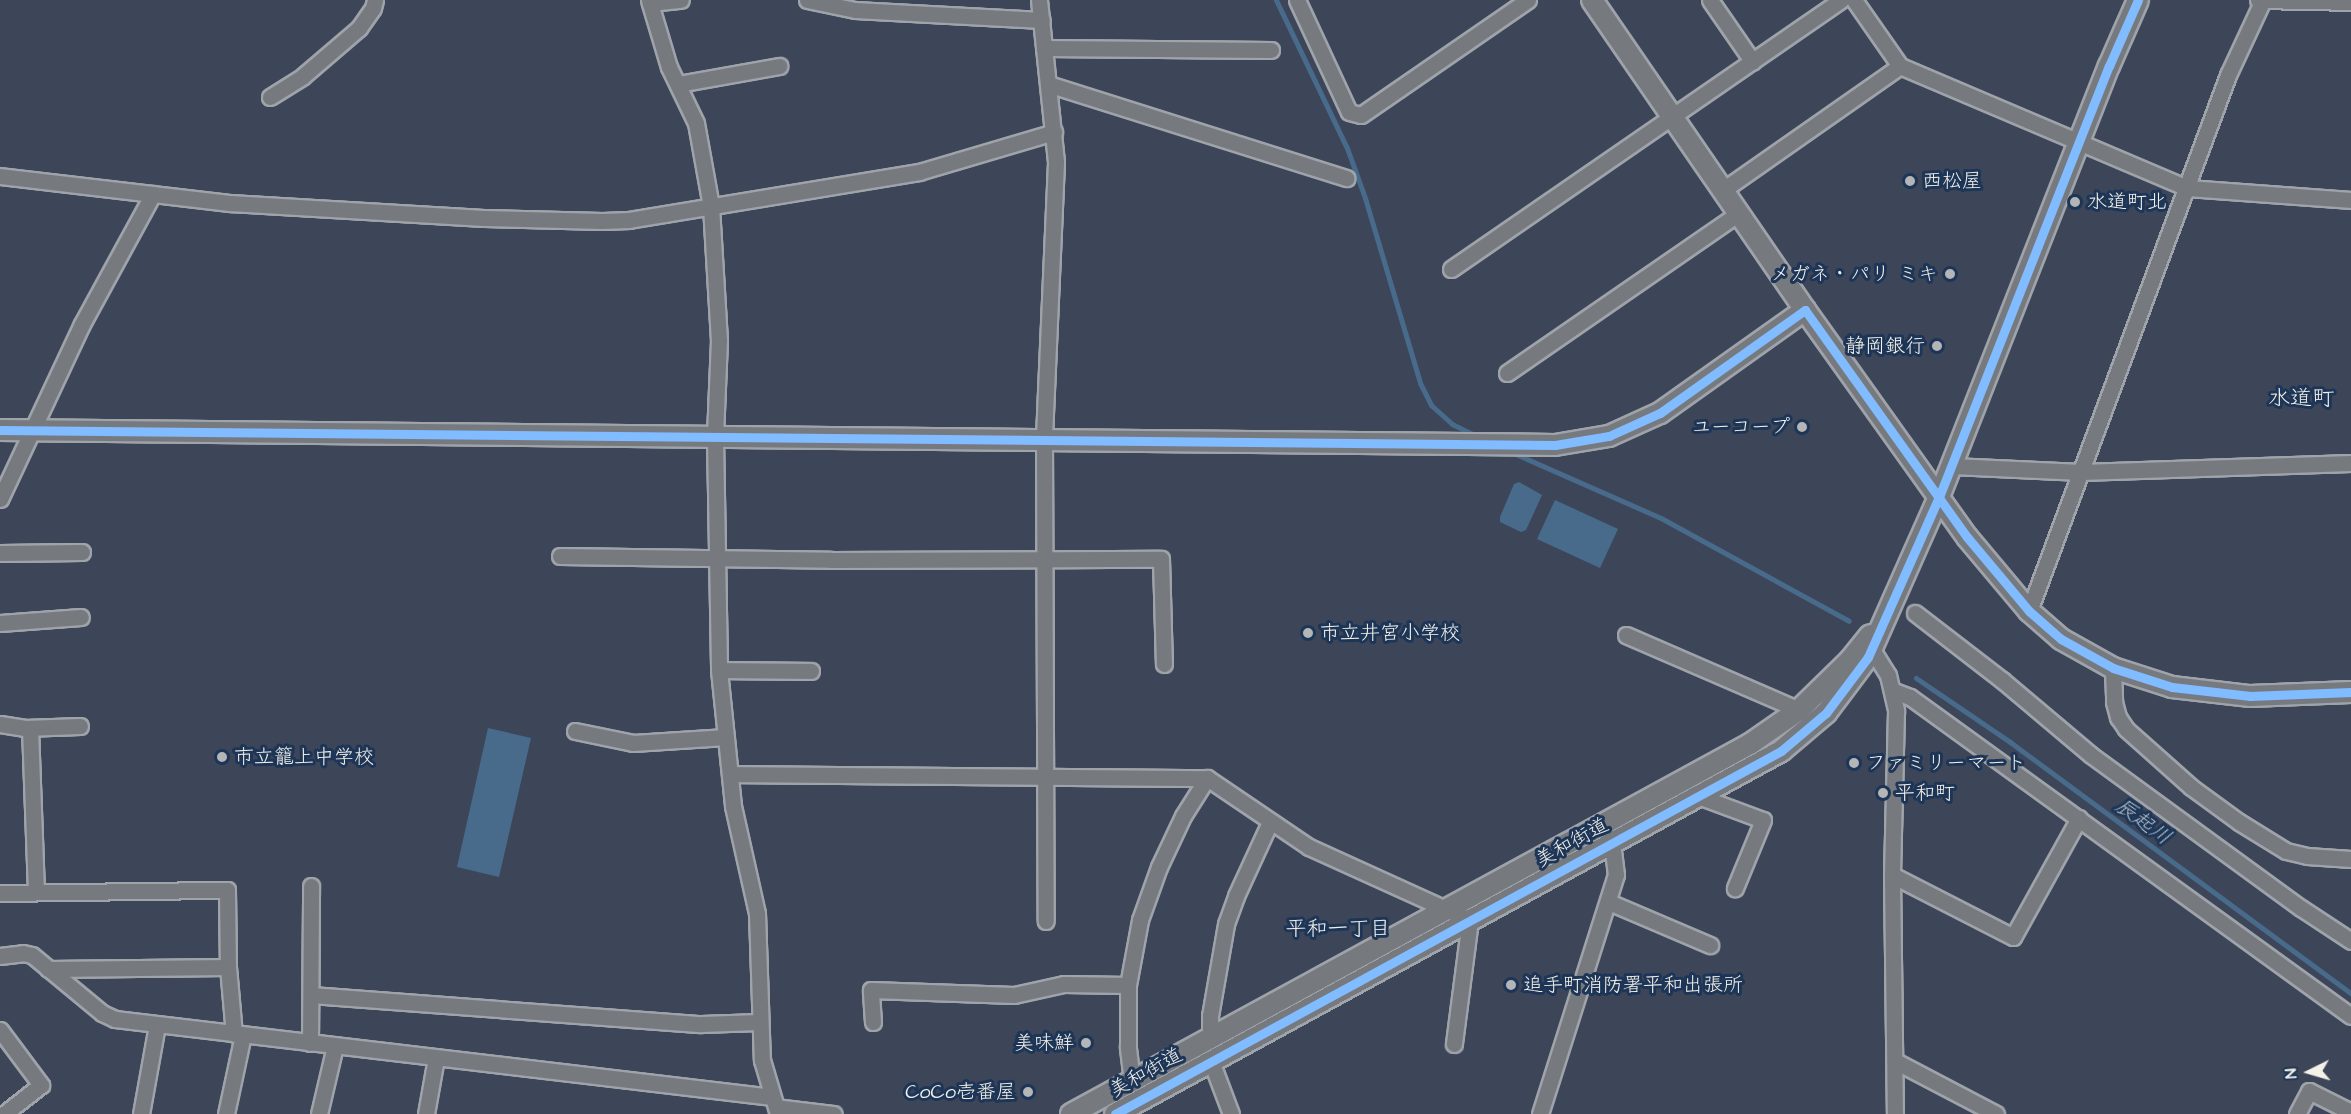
<!DOCTYPE html>
<meta charset="utf-8">
<style>
body{margin:0}
#map{position:relative;width:2351px;height:1114px;overflow:hidden;background:#3d4659;font-family:"Architects Daughter","Klee One",sans-serif}
div>[style]{position:absolute}
.water>*{inset:0;background:#486b8c}
.stream>*{height:5px;margin:-2.5px;padding:0 2.5px;transform-origin:2.5px;border-radius:2.5px;background:#486b8c}
.roads{filter:drop-shadow(2px 0 #9fa3aa) drop-shadow(-2px 0 #9fa3aa) drop-shadow(0 2px #9fa3aa) drop-shadow(0 -2px #9fa3aa)}
.minor>*{height:15px;margin:-7.5px;padding:0 7.5px;transform-origin:7.5px;border-radius:7.5px;background:#767a7f}
.tertiary>*{height:20px;margin:-10px;padding:0 10px;transform-origin:10px;border-radius:10px;background:#767a7f}
.cycleway>*{height:9px;margin:-4.5px;padding:0 4.5px;transform-origin:4.5px;border-radius:4.5px;background:#80bcff}
.dots>*{width:16px;height:16px;translate:-50% -50%;box-sizing:border-box;border:3px solid #1d3557;border-radius:50%}
span{translate:-50% -50%;white-space:nowrap;text-align:center;line-height:1.15;-webkit-text-stroke:6px #1d3557;paint-order:stroke}
.poi-label{font-size:20px;color:#f4f1e8}
.left{translate:0 -50%;text-align:left}
.right{translate:-100% -50%;text-align:right}
.street-label{font-size:20px;color:#f4f1e8}
.water-label{font-size:21px;color:#b8c4ca;font-style:italic}
.neighbourhood-label{font-size:21px;color:#f4f1e8}
.quarter-label{font-size:22px;color:#f4f1e8}
.north{position:absolute;left:2279px;top:1042px;width:60px;height:60px;-webkit-text-stroke:4px #1d3557;paint-order:stroke;rotate:265deg;font-size:16px;font-weight:700;line-height:24px;text-align:center;color:#f4f1e8}
.north::after{content:'';display:block;margin:auto;width:21px;height:27px;background:#f4f1e8;clip-path:polygon(50% 0,100% 100%,50% 72%,0 100%)}
</style>
<div id="map">
<div class="water">
<i style="clip-path:polygon(1519px 482px,1542px 495px,1526px 530px,1521px 532px,1500px 522px,1500px 517px,1514px 484px)"></i>
<i style="clip-path:polygon(1555px 500px,1618px 529px,1600px 568px,1537px 539px)"></i>
<i style="clip-path:polygon(488px 728px,531px 738px,499px 877px,457px 867px)"></i>
</div>
<div class="stream">
<i style="left:1276px;top:0;width:164px;rotate:64.4deg"></i>
<i style="left:1347px;top:148px;width:53px;rotate:70.2deg"></i>
<i style="left:1365px;top:198px;width:193px;rotate:73.4deg"></i>
<i style="left:1420px;top:383px;width:25px;rotate:63deg"></i>
<i style="left:1431px;top:405px;width:28px;rotate:42deg"></i>
<i style="left:1452px;top:424px;width:30px;rotate:26deg"></i>
<i style="left:1509px;top:451px;width:166px;rotate:23.8deg"></i>
<i style="left:1661px;top:518px;width:214px;rotate:28.7deg"></i>
<i style="left:1916px;top:678px;width:114px;rotate:34.2deg"></i>
<i style="left:2010px;top:742px;width:423px;rotate:36.4deg"></i>
</div>
<div class="roads">
<div class="minor">
<i style="left:649px;top:0;width:70px;rotate:73.4deg"></i>
<i style="left:669px;top:67px;width:62px;rotate:64.3deg"></i>
<i style="left:696px;top:123px;width:84px;rotate:79.8deg"></i>
<i style="left:711px;top:206px;width:134px;rotate:86.6deg"></i>
<i style="left:719px;top:340px;width:97px;rotate:92.4deg"></i>
<i style="left:715px;top:437px;width:233px;rotate:89deg"></i>
<i style="left:719px;top:670px;width:137px;rotate:84.1deg"></i>
<i style="left:733px;top:806px;width:110px;rotate:77.4deg"></i>
<i style="left:757px;top:913px;width:147px;rotate:88.1deg"></i>
<i style="left:762px;top:1060px;width:56px;rotate:73.5deg"></i>
<i style="left:807px;top:0;width:49px;rotate:11.8deg"></i>
<i style="left:855px;top:10px;width:187px;rotate:3.1deg"></i>
<i style="left:1039px;top:0;width:163px;rotate:84deg"></i>
<i style="left:1056px;top:162px;width:277px;rotate:92.5deg"></i>
<i style="left:1044px;top:439px;width:482px;rotate:89.8deg"></i>
<i style="left:1297px;top:0;width:123px;rotate:65.1deg"></i>
<i style="left:1349px;top:112px;width:12px;rotate:14deg"></i>
<i style="left:1361px;top:115px;width:203px;rotate:-34.6deg"></i>
<i style="left:1710px;top:0;width:75px;rotate:55.3deg"></i>
<i style="left:1854px;top:0;width:80px;rotate:55.1deg"></i>
<i style="left:1900px;top:66px;width:313px;rotate:23deg"></i>
<i style="left:2188px;top:188px;width:163px;rotate:4.2deg"></i>
<i style="left:2258px;top:0;width:93px;rotate:1.2deg"></i>
<i style="left:650px;top:3px;width:31px;rotate:-6deg"></i>
<i style="left:1044px;top:48px;width:227px;rotate:0.5deg"></i>
<i style="left:678px;top:84px;width:103px;rotate:-10.1deg"></i>
<i style="left:1048px;top:84px;width:313px;rotate:17.5deg"></i>
<i style="left:270px;top:97px;width:39px;rotate:-32deg"></i>
<i style="left:303px;top:76px;width:74px;rotate:-40.6deg"></i>
<i style="left:359px;top:28px;width:24px;rotate:-55deg"></i>
<i style="left:373px;top:8px;width:8px;rotate:-76deg"></i>
<i style="left:0;top:176px;width:232px;rotate:6.7deg"></i>
<i style="left:230px;top:203px;width:254px;rotate:3.4deg"></i>
<i style="left:484px;top:218px;width:118px;rotate:1.5deg"></i>
<i style="left:602px;top:221px;width:27px;rotate:-2deg"></i>
<i style="left:629px;top:220px;width:294px;rotate:-9.4deg"></i>
<i style="left:919px;top:172px;width:141px;rotate:-16.5deg"></i>
<i style="left:1723px;top:190px;width:216px;rotate:-35deg"></i>
<i style="left:1451px;top:269px;width:474px;rotate:-34.6deg"></i>
<i style="left:1507px;top:373px;width:282px;rotate:-34.6deg"></i>
<i style="left:1952px;top:466px;width:129px;rotate:2.7deg"></i>
<i style="left:2081px;top:472px;width:270px;rotate:-1.9deg"></i>
<i style="left:0;top:499px;width:193px;rotate:-64.9deg"></i>
<i style="left:82px;top:324px;width:148px;rotate:-61.4deg"></i>
<i style="left:0;top:553px;width:82px;rotate:-0.7deg"></i>
<i style="left:560px;top:556px;width:271px;rotate:0.8deg"></i>
<i style="left:831px;top:560px;width:330px;rotate:-0.2deg"></i>
<i style="left:1161px;top:559px;width:105px;rotate:88.4deg"></i>
<i style="left:2029px;top:611px;width:572px;rotate:-69.63deg"></i>
<i style="left:2228px;top:75px;width:83px;rotate:-65deg"></i>
<i style="left:1915px;top:613px;width:110px;rotate:37.6deg"></i>
<i style="left:2002px;top:680px;width:116px;rotate:40.1deg"></i>
<i style="left:2091px;top:755px;width:260px;rotate:36.1deg"></i>
<i style="left:2301px;top:908px;width:60px;rotate:33.4deg"></i>
<i style="left:0;top:623px;width:81px;rotate:-4.2deg"></i>
<i style="left:1626px;top:635px;width:189px;rotate:23.4deg"></i>
<i style="left:1871px;top:648px;width:32px;rotate:58deg"></i>
<i style="left:1888px;top:675px;width:37px;rotate:77deg"></i>
<i style="left:1896px;top:711px;width:164px;rotate:91.4deg"></i>
<i style="left:1892px;top:875px;width:239px;rotate:89.3deg"></i>
<i style="left:2113px;top:668px;width:34px;rotate:88deg"></i>
<i style="left:2114px;top:702px;width:16px;rotate:75deg"></i>
<i style="left:2118px;top:717px;width:14px;rotate:56deg"></i>
<i style="left:2126px;top:729px;width:87px;rotate:41.7deg"></i>
<i style="left:2191px;top:787px;width:59px;rotate:36.1deg"></i>
<i style="left:2239px;top:822px;width:55px;rotate:31.7deg"></i>
<i style="left:2286px;top:851px;width:22px;rotate:13deg"></i>
<i style="left:2307px;top:856px;width:44px;rotate:3.9deg"></i>
<i style="left:719px;top:670px;width:92px;rotate:0.6deg"></i>
<i style="left:1894px;top:691px;width:17px;rotate:21deg"></i>
<i style="left:1910px;top:697px;width:544px;rotate:35.88deg"></i>
<i style="left:0;top:724px;width:24px;rotate:9deg"></i>
<i style="left:24px;top:728px;width:56px;rotate:-2deg"></i>
<i style="left:30px;top:728px;width:164px;rotate:87.9deg"></i>
<i style="left:575px;top:731px;width:59px;rotate:11.7deg"></i>
<i style="left:633px;top:743px;width:93px;rotate:-3.7deg"></i>
<i style="left:730px;top:774px;width:477px;rotate:0.5deg"></i>
<i style="left:1207px;top:778px;width:123px;rotate:34.1deg"></i>
<i style="left:1309px;top:847px;width:177px;rotate:24.4deg"></i>
<i style="left:1470px;top:920px;width:125px;rotate:97.4deg"></i>
<i style="left:1698px;top:796px;width:69px;rotate:20.3deg"></i>
<i style="left:1763px;top:820px;width:74px;rotate:112.4deg"></i>
<i style="left:1892px;top:875px;width:136px;rotate:27.1deg"></i>
<i style="left:2013px;top:937px;width:136px;rotate:-61deg"></i>
<i style="left:0;top:893px;width:227px;rotate:-0.8deg"></i>
<i style="left:227px;top:890px;width:77px;rotate:89.3deg"></i>
<i style="left:228px;top:967px;width:67px;rotate:84.9deg"></i>
<i style="left:1609px;top:902px;width:110px;rotate:23.1deg"></i>
<i style="left:0;top:956px;width:23px;rotate:-7deg"></i>
<i style="left:23px;top:953px;width:9px;rotate:13deg"></i>
<i style="left:32px;top:955px;width:91px;rotate:39.6deg"></i>
<i style="left:102px;top:1013px;width:14px;rotate:25deg"></i>
<i style="left:115px;top:1019px;width:662px;rotate:6.77deg"></i>
<i style="left:48px;top:969px;width:180px;rotate:-0.6deg"></i>
<i style="left:311px;top:995px;width:391px;rotate:4.3deg"></i>
<i style="left:701px;top:1024px;width:58px;rotate:-2deg"></i>
<i style="left:873px;top:1022px;width:32px;rotate:-94deg"></i>
<i style="left:871px;top:990px;width:143px;rotate:2deg"></i>
<i style="left:1014px;top:995px;width:51px;rotate:-12.4deg"></i>
<i style="left:1064px;top:984px;width:64px;rotate:0.9deg"></i>
<i style="left:0;top:1030px;width:69px;rotate:53.3deg"></i>
<i style="left:41px;top:1085px;width:47px;rotate:141.9deg"></i>
<i style="left:1210px;top:1037px;width:21px;rotate:-90deg"></i>
<i style="left:1210px;top:1016px;width:93px;rotate:-80.1deg"></i>
<i style="left:1226px;top:924px;width:30px;rotate:-70deg"></i>
<i style="left:1236px;top:896px;width:81px;rotate:-65.3deg"></i>
<i style="left:310px;top:1043px;width:157px;rotate:-89.6deg"></i>
<i style="left:1211px;top:1061px;width:57px;rotate:69.3deg"></i>
<i style="left:1895px;top:1061px;width:114px;rotate:27.7deg"></i>
<i style="left:1132px;top:1081px;width:35px;rotate:-97deg"></i>
<i style="left:1128px;top:1046px;width:61px;rotate:-90deg"></i>
<i style="left:1128px;top:985px;width:66px;rotate:-79.5deg"></i>
<i style="left:1140px;top:920px;width:56px;rotate:-70.3deg"></i>
<i style="left:1159px;top:867px;width:56px;rotate:-64.8deg"></i>
<i style="left:1183px;top:816px;width:45px;rotate:-57.7deg"></i>
<i style="left:776px;top:1107px;width:58px;rotate:6.9deg"></i>
<i style="left:141px;top:1114px;width:90px;rotate:-79.8deg"></i>
<i style="left:226px;top:1114px;width:81px;rotate:-77.9deg"></i>
<i style="left:319px;top:1114px;width:70px;rotate:-76.8deg"></i>
<i style="left:426px;top:1114px;width:57px;rotate:-79.9deg"></i>
<i style="left:1540px;top:1114px;width:251px;rotate:-72.4deg"></i>
<i style="left:1616px;top:875px;width:33px;rotate:-97deg"></i>
<i style="left:2297px;top:1114px;width:26px;rotate:-62deg"></i>
<i style="left:2309px;top:1091px;width:47px;rotate:26.6deg"></i>
</div>
<div class="tertiary">
<i style="left:1592px;top:0;width:376px;rotate:55.5deg"></i>
<i style="left:0;top:430px;width:1555px;rotate:0.55deg"></i>
<i style="left:1555px;top:445px;width:55px;rotate:-9.5deg"></i>
<i style="left:1609px;top:436px;width:56px;rotate:-24.3deg"></i>
<i style="left:1660px;top:413px;width:178px;rotate:-35.4deg"></i>
<i style="left:1805px;top:310px;width:279px;rotate:54.5deg"></i>
<i style="left:1967px;top:537px;width:97px;rotate:50deg"></i>
<i style="left:2029px;top:611px;width:43px;rotate:41.2deg"></i>
<i style="left:2061px;top:639px;width:60px;rotate:29.1deg"></i>
<i style="left:2113px;top:668px;width:62px;rotate:17.9deg"></i>
<i style="left:2172px;top:687px;width:79px;rotate:6.6deg"></i>
<i style="left:2250px;top:696px;width:101px;rotate:-2.3deg"></i>
<i style="left:1071px;top:1114px;width:773px;rotate:-28.59deg"></i>
<i style="left:1750px;top:744px;width:60px;rotate:-34.8deg"></i>
<i style="left:1799px;top:710px;width:71px;rotate:-44.4deg"></i>
<i style="left:1850px;top:660px;width:32px;rotate:-51deg"></i>
<i style="left:1115px;top:1114px;width:759px;rotate:-28.59deg"></i>
<i style="left:1781px;top:751px;width:59px;rotate:-40.2deg"></i>
<i style="left:1826px;top:713px;width:70px;rotate:-53.1deg"></i>
<i style="left:1868px;top:657px;width:175px;rotate:-66.1deg"></i>
<i style="left:1939px;top:497px;width:463px;rotate:-68.5deg"></i>
<i style="left:2109px;top:66px;width:72px;rotate:-66.3deg"></i>
</div>
</div>
<div class="cycleway">
<i style="left:0;top:430px;width:1555px;rotate:0.55deg"></i>
<i style="left:1555px;top:445px;width:55px;rotate:-9.5deg"></i>
<i style="left:1609px;top:436px;width:56px;rotate:-24.3deg"></i>
<i style="left:1660px;top:413px;width:178px;rotate:-35.4deg"></i>
<i style="left:1805px;top:310px;width:279px;rotate:54.5deg"></i>
<i style="left:1967px;top:537px;width:97px;rotate:50deg"></i>
<i style="left:2029px;top:611px;width:43px;rotate:41.2deg"></i>
<i style="left:2061px;top:639px;width:60px;rotate:29.1deg"></i>
<i style="left:2113px;top:668px;width:62px;rotate:17.9deg"></i>
<i style="left:2172px;top:687px;width:79px;rotate:6.6deg"></i>
<i style="left:2250px;top:696px;width:101px;rotate:-2.3deg"></i>
<i style="left:1115px;top:1114px;width:759px;rotate:-28.59deg"></i>
<i style="left:1781px;top:751px;width:59px;rotate:-40.2deg"></i>
<i style="left:1826px;top:713px;width:70px;rotate:-53.1deg"></i>
<i style="left:1868px;top:657px;width:175px;rotate:-66.1deg"></i>
<i style="left:1939px;top:497px;width:463px;rotate:-68.5deg"></i>
<i style="left:2109px;top:66px;width:72px;rotate:-66.3deg"></i>
</div>
<div class="dots">
<i style="left:1910px;top:181px;background:#b4b5b6"></i>
<i style="left:2075px;top:202px;background:#b4b5b6"></i>
<i style="left:1950px;top:274px;background:#b4b5b6"></i>
<i style="left:1937px;top:346px;background:#b4b5b6"></i>
<i style="left:1802px;top:427px;background:#b4b5b6"></i>
<i style="left:1308px;top:633px;background:#b4b5b6"></i>
<i style="left:222px;top:757px;background:#b4b5b6"></i>
<i style="left:1854px;top:763px;background:#b4b5b6"></i>
<i style="left:1883px;top:793px;background:#b4b5b6"></i>
<i style="left:1511px;top:985px;background:#b4b5b6"></i>
<i style="left:1086px;top:1043px;background:#b4b5b6"></i>
<i style="left:1028px;top:1092px;background:#b4b5b6"></i>
</div>
<div class="poi-label">
<span class="left" style="left:1922px;top:181px">西松屋</span>
<span class="left" style="left:2087px;top:202px">水道町北</span>
<span class="right" style="left:1938px;top:274px">メガネ・パリ ミキ</span>
<span class="right" style="left:1925px;top:346px">静岡銀行</span>
<span class="right" style="left:1790px;top:427px">ユーコープ</span>
<span class="left" style="left:1320px;top:633px">市立井宮小学校</span>
<span class="left" style="left:234px;top:757px">市立籠上中学校</span>
<span class="left" style="left:1866px;top:763px">ファミリーマート</span>
<span class="left" style="left:1895px;top:793px">平和町</span>
<span class="left" style="left:1523px;top:985px">追手町消防署平和出張所</span>
<span class="right" style="left:1074px;top:1043px">美味鮮</span>
<span class="right" style="left:1016px;top:1092px">CoCo壱番屋</span>
</div>
<div class="street-label">
<span style="left:1572px;top:843px;rotate:-29deg">美和街道</span>
<span style="left:1146px;top:1073px;rotate:-29deg">美和街道</span>
</div>
<div class="water-label">
<span style="left:2143px;top:822px;rotate:36deg">辰起川</span>
</div>
<div class="neighbourhood-label">
<span style="left:1338px;top:929px">平和一丁目</span>
</div>
<div class="quarter-label">
<span style="left:2301px;top:399px">水道町</span>
</div>
<div class="north">N</div>
</div>
